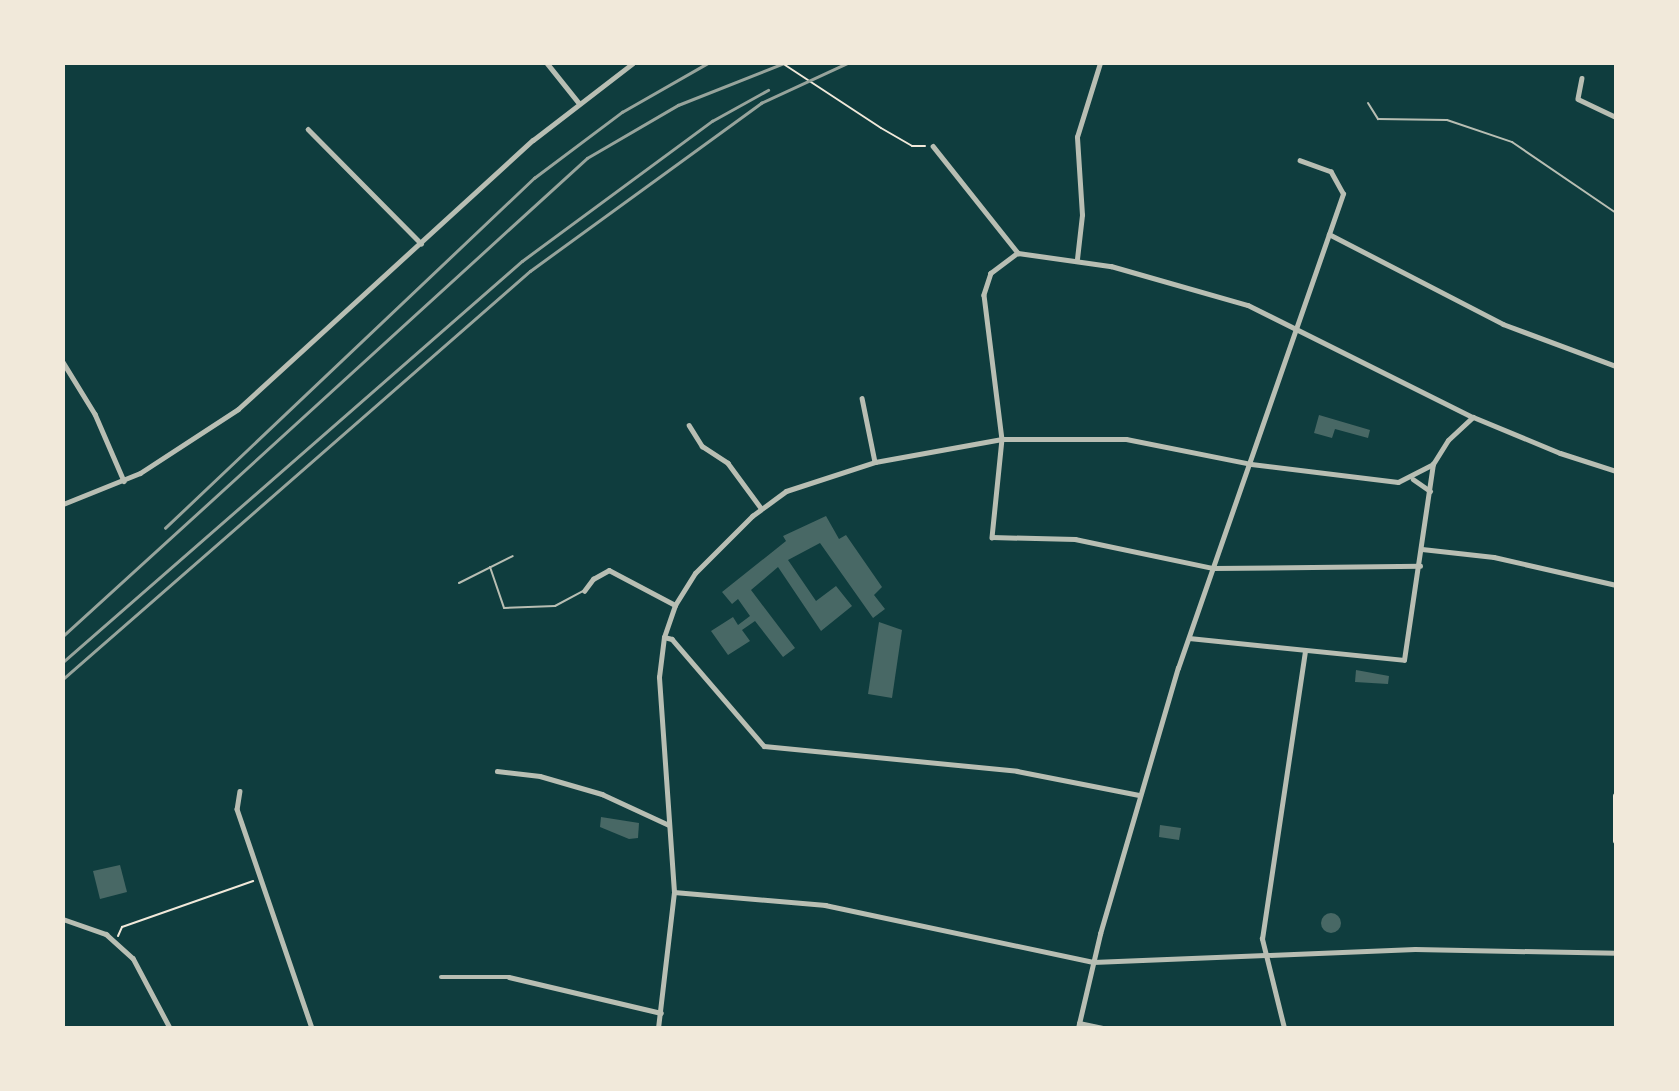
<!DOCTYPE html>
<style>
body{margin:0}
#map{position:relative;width:1679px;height:1091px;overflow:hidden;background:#0f3d3e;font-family:Figtree,sans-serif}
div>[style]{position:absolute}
.building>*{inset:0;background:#486865}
.round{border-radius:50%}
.path>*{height:2px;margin:-1px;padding:0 1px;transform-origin:1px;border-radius:1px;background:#f1e9da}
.service>*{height:2px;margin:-1px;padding:0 1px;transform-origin:1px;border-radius:1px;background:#b8beb3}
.minor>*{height:4.5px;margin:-2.25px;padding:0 2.25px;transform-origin:2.25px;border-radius:2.25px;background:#b8beb3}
.tertiary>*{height:5px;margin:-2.5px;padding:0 2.5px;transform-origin:2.5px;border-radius:2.5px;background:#b8beb3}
.secondary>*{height:6px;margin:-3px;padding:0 3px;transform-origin:3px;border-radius:3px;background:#f1e9da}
.rail>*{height:2.5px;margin:-1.25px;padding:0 1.25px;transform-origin:1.25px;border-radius:1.25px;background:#97a49c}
span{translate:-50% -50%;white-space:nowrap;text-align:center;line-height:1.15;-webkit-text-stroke:6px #f1e9da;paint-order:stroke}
.frame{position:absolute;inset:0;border:65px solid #f1e9da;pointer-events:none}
</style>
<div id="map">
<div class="building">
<i style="clip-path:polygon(1319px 415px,1370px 430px,1368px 438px,1335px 429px,1332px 438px,1314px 433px)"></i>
<i style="clip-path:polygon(826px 516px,839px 539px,846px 535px,882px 587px,874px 595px,885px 609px,873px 618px,820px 543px,788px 560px,816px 601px,836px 586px,852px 606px,821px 631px,778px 567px,751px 590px,795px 648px,783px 657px,755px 621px,742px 630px,750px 641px,728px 655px,711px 631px,733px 617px,738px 625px,750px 616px,738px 599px,732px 604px,722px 592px,786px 541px,783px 536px)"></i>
<i style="clip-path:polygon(879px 622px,902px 630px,892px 698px,868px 694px)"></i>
<i style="clip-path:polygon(1356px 670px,1389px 676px,1388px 684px,1355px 682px)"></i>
<i style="clip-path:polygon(601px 817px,639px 823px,638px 838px,629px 839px,600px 827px)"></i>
<i style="clip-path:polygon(1160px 825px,1181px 828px,1179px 840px,1159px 837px)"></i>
<i style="clip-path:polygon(120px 865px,127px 892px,100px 899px,93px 871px)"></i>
<i class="round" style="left:1321px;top:913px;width:20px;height:20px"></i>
</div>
<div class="path">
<i style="left:782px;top:63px;width:118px;rotate:33.3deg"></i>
<i style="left:881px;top:128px;width:36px;rotate:30deg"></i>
<i style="left:912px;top:146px;width:13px"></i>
<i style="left:118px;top:936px;width:10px;rotate:-66deg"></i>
<i style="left:122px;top:927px;width:139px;rotate:-19.3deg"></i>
</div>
<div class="service">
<i style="left:1368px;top:103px;width:19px;rotate:58deg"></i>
<i style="left:1378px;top:119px;width:69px;rotate:0.8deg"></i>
<i style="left:1447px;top:120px;width:69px;rotate:18.7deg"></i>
<i style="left:1512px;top:142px;width:126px;rotate:34.3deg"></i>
<i style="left:490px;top:567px;width:43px;rotate:71.1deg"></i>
<i style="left:504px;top:608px;width:51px;rotate:-2.2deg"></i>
<i style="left:555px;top:606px;width:32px;rotate:-28deg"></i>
<i style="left:459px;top:583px;width:60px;rotate:-26.6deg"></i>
</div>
<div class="minor">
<i style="left:547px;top:63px;width:51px;rotate:51.3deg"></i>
<i style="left:1582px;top:78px;width:21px;rotate:101deg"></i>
<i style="left:1578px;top:99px;width:42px;rotate:25.3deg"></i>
<i style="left:308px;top:129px;width:161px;rotate:45.3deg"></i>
<i style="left:933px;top:146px;width:137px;rotate:51.5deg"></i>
<i style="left:1329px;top:234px;width:196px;rotate:27.3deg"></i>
<i style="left:1503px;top:324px;width:121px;rotate:20.4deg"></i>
<i style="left:1018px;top:253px;width:34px;rotate:143deg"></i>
<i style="left:991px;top:273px;width:23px;rotate:108deg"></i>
<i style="left:984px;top:295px;width:145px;rotate:82.9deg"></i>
<i style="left:1002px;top:439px;width:99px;rotate:95.8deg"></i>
<i style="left:992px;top:537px;width:83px;rotate:1.4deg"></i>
<i style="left:1075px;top:539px;width:141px;rotate:11.9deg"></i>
<i style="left:1213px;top:568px;width:207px;rotate:-0.6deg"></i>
<i style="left:1018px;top:253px;width:94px;rotate:8deg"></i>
<i style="left:1111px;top:266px;width:142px;rotate:15.9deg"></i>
<i style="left:1248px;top:305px;width:251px;rotate:26.5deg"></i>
<i style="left:1077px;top:259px;width:44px;rotate:-83.5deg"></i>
<i style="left:1082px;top:215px;width:78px;rotate:-93.7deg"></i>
<i style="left:1077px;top:137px;width:77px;rotate:-72.7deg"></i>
<i style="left:63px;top:362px;width:61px;rotate:58.4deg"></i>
<i style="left:95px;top:414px;width:73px;rotate:66.6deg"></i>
<i style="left:862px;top:398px;width:65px;rotate:78.5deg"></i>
<i style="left:689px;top:425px;width:25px;rotate:58deg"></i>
<i style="left:702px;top:446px;width:31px;rotate:33deg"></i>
<i style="left:728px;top:463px;width:56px;rotate:53.7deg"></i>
<i style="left:1413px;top:479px;width:21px;rotate:35deg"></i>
<i style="left:1422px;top:549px;width:72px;rotate:6.3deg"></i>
<i style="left:1494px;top:557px;width:125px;rotate:12.9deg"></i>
<i style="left:584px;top:591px;width:15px;rotate:-53deg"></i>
<i style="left:593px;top:579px;width:18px;rotate:-29deg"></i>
<i style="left:609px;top:570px;width:75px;rotate:27.9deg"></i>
<i style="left:664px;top:637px;width:8px;rotate:14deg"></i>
<i style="left:672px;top:639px;width:141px;rotate:49.3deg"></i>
<i style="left:764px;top:746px;width:254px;rotate:5.6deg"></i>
<i style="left:1017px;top:771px;width:124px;rotate:11.1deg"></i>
<i style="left:1189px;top:638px;width:216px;rotate:5.8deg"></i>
<i style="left:1404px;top:660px;width:198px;rotate:-81.6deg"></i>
<i style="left:497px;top:771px;width:43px;rotate:6.6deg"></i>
<i style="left:540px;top:776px;width:65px;rotate:16.2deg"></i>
<i style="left:602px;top:794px;width:74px;rotate:24.8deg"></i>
<i style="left:240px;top:791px;width:18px;rotate:99deg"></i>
<i style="left:237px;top:809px;width:231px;rotate:71.1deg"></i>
<i style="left:674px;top:892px;width:152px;rotate:4.9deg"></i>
<i style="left:825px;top:905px;width:274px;rotate:12deg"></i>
<i style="left:1093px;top:962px;width:322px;rotate:-2.3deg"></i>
<i style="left:1415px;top:949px;width:201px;rotate:1.1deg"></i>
<i style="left:63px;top:919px;width:46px;rotate:19.2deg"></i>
<i style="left:106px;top:934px;width:36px;rotate:42deg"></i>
<i style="left:133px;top:958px;width:79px;rotate:62.1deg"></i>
<i style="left:441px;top:977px;width:68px"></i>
<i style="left:509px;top:977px;width:156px;rotate:13.3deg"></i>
<i style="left:1079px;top:1023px;width:25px;rotate:12deg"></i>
<i style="left:1078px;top:1028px;width:97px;rotate:-76.8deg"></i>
<i style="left:1100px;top:934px;width:277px;rotate:-73.7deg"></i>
<i style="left:1178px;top:668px;width:502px;rotate:-70.81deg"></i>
<i style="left:1343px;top:194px;width:25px;rotate:-119deg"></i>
<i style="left:1331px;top:172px;width:33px;rotate:-160deg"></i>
<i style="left:1284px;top:1028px;width:92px;rotate:-103.9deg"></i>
<i style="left:1262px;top:939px;width:291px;rotate:-81.5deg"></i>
</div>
<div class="tertiary">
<i style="left:63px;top:504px;width:83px;rotate:-21.9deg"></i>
<i style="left:140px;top:473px;width:117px;rotate:-33.1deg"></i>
<i style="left:238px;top:409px;width:399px;rotate:-42.4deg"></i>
<i style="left:533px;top:140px;width:126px;rotate:-37.6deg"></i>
<i style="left:658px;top:1028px;width:137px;rotate:-83.3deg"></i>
<i style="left:674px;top:892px;width:216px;rotate:-94deg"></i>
<i style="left:659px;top:677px;width:40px;rotate:-82.9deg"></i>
<i style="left:664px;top:637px;width:34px;rotate:-71deg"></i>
<i style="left:675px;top:605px;width:38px;rotate:-58deg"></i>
<i style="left:695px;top:573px;width:81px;rotate:-45deg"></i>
<i style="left:752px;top:516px;width:42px;rotate:-36.3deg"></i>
<i style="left:786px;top:491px;width:94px;rotate:-18deg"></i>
<i style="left:875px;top:462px;width:129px;rotate:-10.3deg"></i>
<i style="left:1002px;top:439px;width:124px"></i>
<i style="left:1126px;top:439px;width:127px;rotate:11.3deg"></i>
<i style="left:1251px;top:464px;width:148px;rotate:7deg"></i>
<i style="left:1398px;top:482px;width:39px;rotate:-27deg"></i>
<i style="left:1433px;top:464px;width:28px;rotate:-58deg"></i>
<i style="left:1448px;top:440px;width:34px;rotate:-43deg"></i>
<i style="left:1473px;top:417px;width:94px;rotate:22.5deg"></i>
<i style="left:1560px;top:453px;width:59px;rotate:17.8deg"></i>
</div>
<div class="secondary">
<i style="left:1616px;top:796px;width:45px;rotate:90deg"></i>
</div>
<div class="rail">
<i style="left:165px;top:528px;width:509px;rotate:-43.49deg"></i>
<i style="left:534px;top:178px;width:110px;rotate:-36.9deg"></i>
<i style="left:622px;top:112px;width:99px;rotate:-29.7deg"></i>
<i style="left:63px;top:636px;width:709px;rotate:-42.37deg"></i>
<i style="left:587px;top:158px;width:105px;rotate:-30.2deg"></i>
<i style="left:678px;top:105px;width:114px;rotate:-21.6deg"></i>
<i style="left:63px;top:662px;width:609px;rotate:-41.14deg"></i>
<i style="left:522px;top:261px;width:236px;rotate:-36.4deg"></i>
<i style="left:712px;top:121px;width:64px;rotate:-29deg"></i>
<i style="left:63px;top:679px;width:620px;rotate:-41.14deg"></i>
<i style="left:530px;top:271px;width:286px;rotate:-36deg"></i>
<i style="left:761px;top:103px;width:95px;rotate:-24.9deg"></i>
</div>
<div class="frame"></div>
</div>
